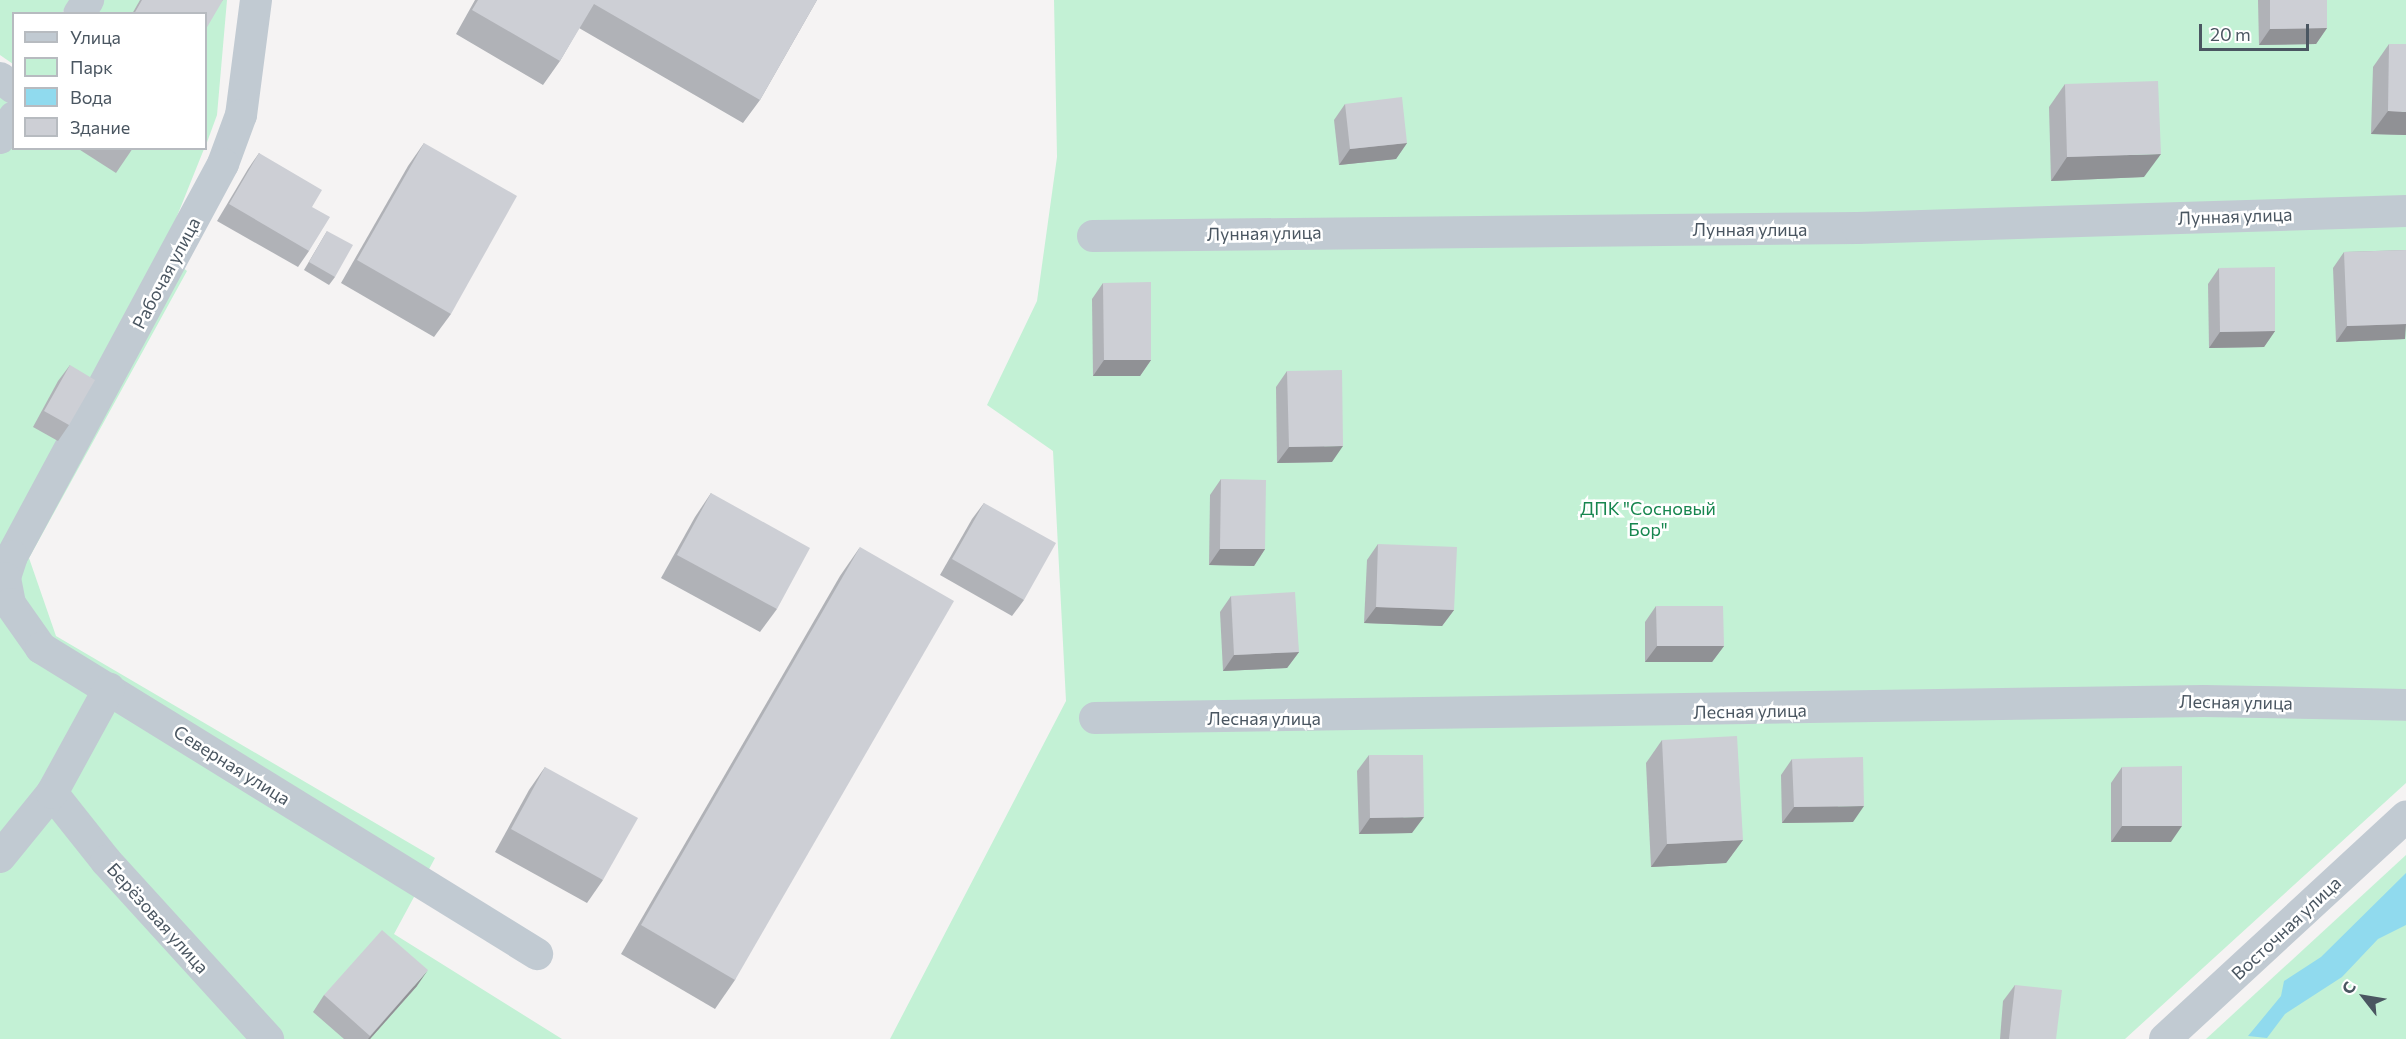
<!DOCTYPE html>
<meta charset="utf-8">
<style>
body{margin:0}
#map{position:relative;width:2406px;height:1039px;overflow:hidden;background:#f5f3f3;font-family:Commissioner,sans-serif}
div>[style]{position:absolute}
.green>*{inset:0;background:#c3f1d5}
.water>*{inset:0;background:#90daee}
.street>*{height:32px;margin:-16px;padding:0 16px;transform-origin:16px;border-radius:16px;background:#c1cad2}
.wall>*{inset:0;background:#b0b2b7}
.shaded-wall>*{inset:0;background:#909195}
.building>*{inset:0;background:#cdcfd5}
span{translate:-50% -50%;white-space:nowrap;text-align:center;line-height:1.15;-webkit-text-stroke:5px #fff;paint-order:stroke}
.street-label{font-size:18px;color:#4a5661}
.park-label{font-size:18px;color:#17864f}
.legend{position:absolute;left:12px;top:12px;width:195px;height:138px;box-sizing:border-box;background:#fff;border:2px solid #b7bbc0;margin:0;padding:8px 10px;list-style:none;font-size:18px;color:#4a5661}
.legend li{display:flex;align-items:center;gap:12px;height:30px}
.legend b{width:30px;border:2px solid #b7bbc0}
.north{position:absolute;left:2334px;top:967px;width:60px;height:60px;-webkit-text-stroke:4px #fff;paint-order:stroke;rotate:301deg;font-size:16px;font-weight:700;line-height:24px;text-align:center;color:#4a5661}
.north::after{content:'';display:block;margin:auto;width:21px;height:27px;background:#4a5661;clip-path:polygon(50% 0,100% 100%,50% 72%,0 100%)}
.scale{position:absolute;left:2199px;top:24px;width:110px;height:27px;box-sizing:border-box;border:3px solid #4a5661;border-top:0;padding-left:8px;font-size:18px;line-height:21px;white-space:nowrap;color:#4a5661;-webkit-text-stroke:4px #fff;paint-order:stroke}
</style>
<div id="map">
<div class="green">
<i style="clip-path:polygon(0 0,71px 0,62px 13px,14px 14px,13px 64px,0 55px)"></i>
<i style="clip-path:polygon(103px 0,227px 0,217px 115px,206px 145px,206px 14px,95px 14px)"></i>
<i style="clip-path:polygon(1054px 0,2406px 0,2406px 783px,2125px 1039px,890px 1039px,1066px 701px,1053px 451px,987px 405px,1037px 301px,1057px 157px)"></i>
<i style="clip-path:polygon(0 97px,13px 106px,14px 148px,204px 149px,163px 251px,187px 271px,29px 558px,56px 636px,435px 858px,394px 934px,562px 1039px,0 1039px)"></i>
<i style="clip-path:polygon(2406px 855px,2406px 1039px,2206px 1039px)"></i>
</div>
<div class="water">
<i style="clip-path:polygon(2406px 873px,2406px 925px,2378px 939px,2342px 977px,2285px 1014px,2267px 1038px,2248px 1036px,2281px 996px,2284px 981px,2321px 957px)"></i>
</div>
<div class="street">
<i style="left:256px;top:0;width:116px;rotate:97.4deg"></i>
<i style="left:241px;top:115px;width:52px;rotate:110.2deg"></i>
<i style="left:223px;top:164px;width:445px;rotate:118.3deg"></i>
<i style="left:12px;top:556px;width:23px;rotate:108deg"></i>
<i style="left:5px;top:578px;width:26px;rotate:79deg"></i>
<i style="left:10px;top:604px;width:54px;rotate:54.8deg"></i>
<i style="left:41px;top:648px;width:583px;rotate:31.67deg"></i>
<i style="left:79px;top:14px;width:17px;rotate:-57deg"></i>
<i style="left:0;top:78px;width:17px;rotate:36deg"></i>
<i style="left:0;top:138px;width:25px;rotate:-56deg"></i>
<i style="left:1093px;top:236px;width:765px;rotate:-0.6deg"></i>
<i style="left:1858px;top:228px;width:548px;rotate:-1.78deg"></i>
<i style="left:1095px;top:718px;width:1109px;rotate:-0.88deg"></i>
<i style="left:2204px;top:701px;width:202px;rotate:1.1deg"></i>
<i style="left:52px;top:793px;width:87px;rotate:51.5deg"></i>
<i style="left:106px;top:861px;width:241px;rotate:47.7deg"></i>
<i style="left:0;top:857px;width:82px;rotate:-50.9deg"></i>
<i style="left:52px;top:793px;width:119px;rotate:-61.3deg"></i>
<i style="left:2165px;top:1039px;width:328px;rotate:-42.7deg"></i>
</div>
<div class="wall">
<i style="clip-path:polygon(140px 0,223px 0,206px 14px,132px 14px)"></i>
<i style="clip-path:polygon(475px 0,817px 0,760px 100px,743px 123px,579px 28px,560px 61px,543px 85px,456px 34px)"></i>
<i style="clip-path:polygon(2258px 0,2327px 0,2327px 28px,2316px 44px,2259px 45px)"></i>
<i style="clip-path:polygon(2389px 44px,2406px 135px,2371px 134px,2373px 67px)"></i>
<i style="clip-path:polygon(2065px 84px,2144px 177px,2051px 181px,2049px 107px)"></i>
<i style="clip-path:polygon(1345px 104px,1407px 143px,1396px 159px,1339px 165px,1334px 120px)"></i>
<i style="clip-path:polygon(424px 143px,451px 314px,434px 337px,341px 283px,408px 166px)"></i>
<i style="clip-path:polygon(77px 148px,133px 148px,116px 173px)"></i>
<i style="clip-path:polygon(259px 153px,312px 207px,309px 251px,298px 267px,217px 221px,248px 169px)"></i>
<i style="clip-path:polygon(327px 231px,335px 277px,329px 285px,304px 270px)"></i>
<i style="clip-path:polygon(2406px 250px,2405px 339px,2336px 342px,2333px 268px,2344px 252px)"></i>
<i style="clip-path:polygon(2219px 268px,2275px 331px,2264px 347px,2209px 348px,2208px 284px)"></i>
<i style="clip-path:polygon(1103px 283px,1151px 360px,1140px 376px,1093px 376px,1092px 299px)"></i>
<i style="clip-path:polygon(70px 365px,69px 425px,58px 441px,33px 427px,58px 381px)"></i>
<i style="clip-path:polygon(1287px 371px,1332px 462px,1277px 463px,1276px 387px)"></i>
<i style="clip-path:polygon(1221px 479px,1265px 549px,1254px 566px,1209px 565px,1210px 495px)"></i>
<i style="clip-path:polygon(711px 493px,777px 609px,760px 632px,661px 578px,695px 517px)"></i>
<i style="clip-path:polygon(984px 503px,1024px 600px,1012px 616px,940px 575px,972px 519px)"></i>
<i style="clip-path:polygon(1378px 544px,1454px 610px,1442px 626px,1364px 623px,1367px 560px)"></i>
<i style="clip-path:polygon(860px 547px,735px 980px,715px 1009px,621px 954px,840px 576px)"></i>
<i style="clip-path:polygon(1231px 596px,1299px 652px,1287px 668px,1223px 671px,1220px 612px)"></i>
<i style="clip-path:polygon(1656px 606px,1724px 646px,1712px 662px,1645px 662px,1645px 622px)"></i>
<i style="clip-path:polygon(1662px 740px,1743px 840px,1726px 863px,1651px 867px,1646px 763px)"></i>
<i style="clip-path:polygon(1369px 755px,1412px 833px,1359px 834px,1357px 771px)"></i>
<i style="clip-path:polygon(1792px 759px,1853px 822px,1782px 823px,1781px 775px)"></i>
<i style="clip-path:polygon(545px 767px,603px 880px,587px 903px,495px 852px,529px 790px)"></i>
<i style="clip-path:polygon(2122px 767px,2171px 842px,2111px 842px,2111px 783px)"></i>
<i style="clip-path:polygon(2015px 985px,2056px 1039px,2000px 1039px,2003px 1001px)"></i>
<i style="clip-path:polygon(417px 986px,370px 1039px,344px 1039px,313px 1012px,324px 995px)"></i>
</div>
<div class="shaded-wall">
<i style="clip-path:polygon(2327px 28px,2316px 44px,2259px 45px,2270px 29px)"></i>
<i style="clip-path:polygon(2388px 111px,2406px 112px,2406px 135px,2371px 134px)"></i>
<i style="clip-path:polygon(1407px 143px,1396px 159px,1339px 165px,1350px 149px)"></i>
<i style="clip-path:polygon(2161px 154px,2144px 177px,2051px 181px,2067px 157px)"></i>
<i style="clip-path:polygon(2406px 324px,2405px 339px,2336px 342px,2347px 326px)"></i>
<i style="clip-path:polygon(2275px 331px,2264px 347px,2209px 348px,2220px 332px)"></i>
<i style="clip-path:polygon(1104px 360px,1151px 360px,1140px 376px,1093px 376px)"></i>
<i style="clip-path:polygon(1343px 446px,1332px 462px,1277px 463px,1289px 447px)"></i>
<i style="clip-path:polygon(1220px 549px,1265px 549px,1254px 566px,1209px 565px)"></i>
<i style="clip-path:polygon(1376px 607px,1454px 610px,1442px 626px,1364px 623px)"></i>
<i style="clip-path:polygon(1657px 646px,1724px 646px,1712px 662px,1645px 662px)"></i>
<i style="clip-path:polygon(1299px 652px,1287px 668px,1223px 671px,1234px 655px)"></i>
<i style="clip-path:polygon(1864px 806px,1853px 822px,1782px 823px,1794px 807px)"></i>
<i style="clip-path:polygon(1424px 817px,1412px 833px,1359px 834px,1370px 818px)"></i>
<i style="clip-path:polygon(2122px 826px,2182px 826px,2171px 842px,2111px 842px)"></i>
<i style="clip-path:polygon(1743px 840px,1726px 863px,1651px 867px,1667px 844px)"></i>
<i style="clip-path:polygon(428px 970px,417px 986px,370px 1039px,368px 1039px)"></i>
</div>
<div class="building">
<i style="clip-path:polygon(142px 0,223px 0,206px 29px,206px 14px,134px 14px)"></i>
<i style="clip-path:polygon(478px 0,817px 0,760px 100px,594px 4px,560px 61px,472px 10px)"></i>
<i style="clip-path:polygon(2270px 0,2327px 0,2327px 28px,2270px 29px)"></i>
<i style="clip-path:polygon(2389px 44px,2406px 44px,2406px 112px,2388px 111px)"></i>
<i style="clip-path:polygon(2158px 81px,2161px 154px,2067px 157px,2065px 84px)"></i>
<i style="clip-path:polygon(1402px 97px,1407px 143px,1350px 149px,1345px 104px)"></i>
<i style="clip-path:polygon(424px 143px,517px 196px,451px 314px,357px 260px)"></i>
<i style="clip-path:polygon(259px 153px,322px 190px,312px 207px,330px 217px,309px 251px,229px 204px)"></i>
<i style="clip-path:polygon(327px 231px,353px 245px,335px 277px,309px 262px)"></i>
<i style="clip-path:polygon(2406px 250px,2406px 324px,2347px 326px,2344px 252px)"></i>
<i style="clip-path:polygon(2275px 267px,2275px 331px,2220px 332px,2219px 268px)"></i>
<i style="clip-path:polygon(1151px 282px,1151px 360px,1104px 360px,1103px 283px)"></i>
<i style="clip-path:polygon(70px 365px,95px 380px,69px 425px,44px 411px)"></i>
<i style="clip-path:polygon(1342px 370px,1343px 446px,1289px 447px,1287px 371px)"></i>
<i style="clip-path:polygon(1221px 479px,1266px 480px,1265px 549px,1220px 549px)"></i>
<i style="clip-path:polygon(711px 493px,810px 548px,777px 609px,677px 555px)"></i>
<i style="clip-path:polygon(984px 503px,1056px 543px,1024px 600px,952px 559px)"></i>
<i style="clip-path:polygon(1378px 544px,1457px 547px,1454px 610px,1376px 607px)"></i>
<i style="clip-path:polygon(860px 547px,954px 601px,735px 980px,641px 925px)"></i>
<i style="clip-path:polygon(1295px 592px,1299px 652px,1234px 655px,1231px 596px)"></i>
<i style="clip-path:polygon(1656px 606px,1723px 606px,1724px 646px,1657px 646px)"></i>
<i style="clip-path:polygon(1737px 736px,1743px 840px,1667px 844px,1662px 740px)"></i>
<i style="clip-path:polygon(1369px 755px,1423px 755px,1424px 817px,1370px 818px)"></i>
<i style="clip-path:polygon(1863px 757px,1864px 806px,1794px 807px,1792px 759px)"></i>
<i style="clip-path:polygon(2182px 766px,2182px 826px,2122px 826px,2122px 767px)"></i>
<i style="clip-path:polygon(545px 767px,638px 818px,603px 880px,511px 829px)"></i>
<i style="clip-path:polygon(382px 930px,428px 970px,370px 1036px,324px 995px)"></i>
<i style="clip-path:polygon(2015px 985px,2062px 990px,2056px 1039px,2009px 1039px)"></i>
</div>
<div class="street-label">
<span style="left:2235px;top:216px;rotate:-2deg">Лунная улица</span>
<span style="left:1750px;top:229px">Лунная улица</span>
<span style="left:1264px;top:233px;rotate:-1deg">Лунная улица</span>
<span style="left:166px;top:273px;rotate:-62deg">Рабочая улица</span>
<span style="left:2236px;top:702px;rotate:1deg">Лесная улица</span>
<span style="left:1750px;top:711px;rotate:-1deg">Лесная улица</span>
<span style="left:1264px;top:718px">Лесная улица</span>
<span style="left:232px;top:765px;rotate:32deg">Северная улица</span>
<span style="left:158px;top:918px;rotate:48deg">Берёзовая улица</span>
<span style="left:2286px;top:928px;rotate:-43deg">Восточная улица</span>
</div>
<div class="park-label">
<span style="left:1648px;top:519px">ДПК "Сосновый<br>Бор"</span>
</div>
<ul class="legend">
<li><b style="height:8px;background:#c1cad2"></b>Улица</li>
<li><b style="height:16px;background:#c3f1d5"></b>Парк</li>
<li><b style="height:16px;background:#90daee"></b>Вода</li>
<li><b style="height:16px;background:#cdcfd5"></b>Здание</li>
</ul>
<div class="north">С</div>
<div class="scale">20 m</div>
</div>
